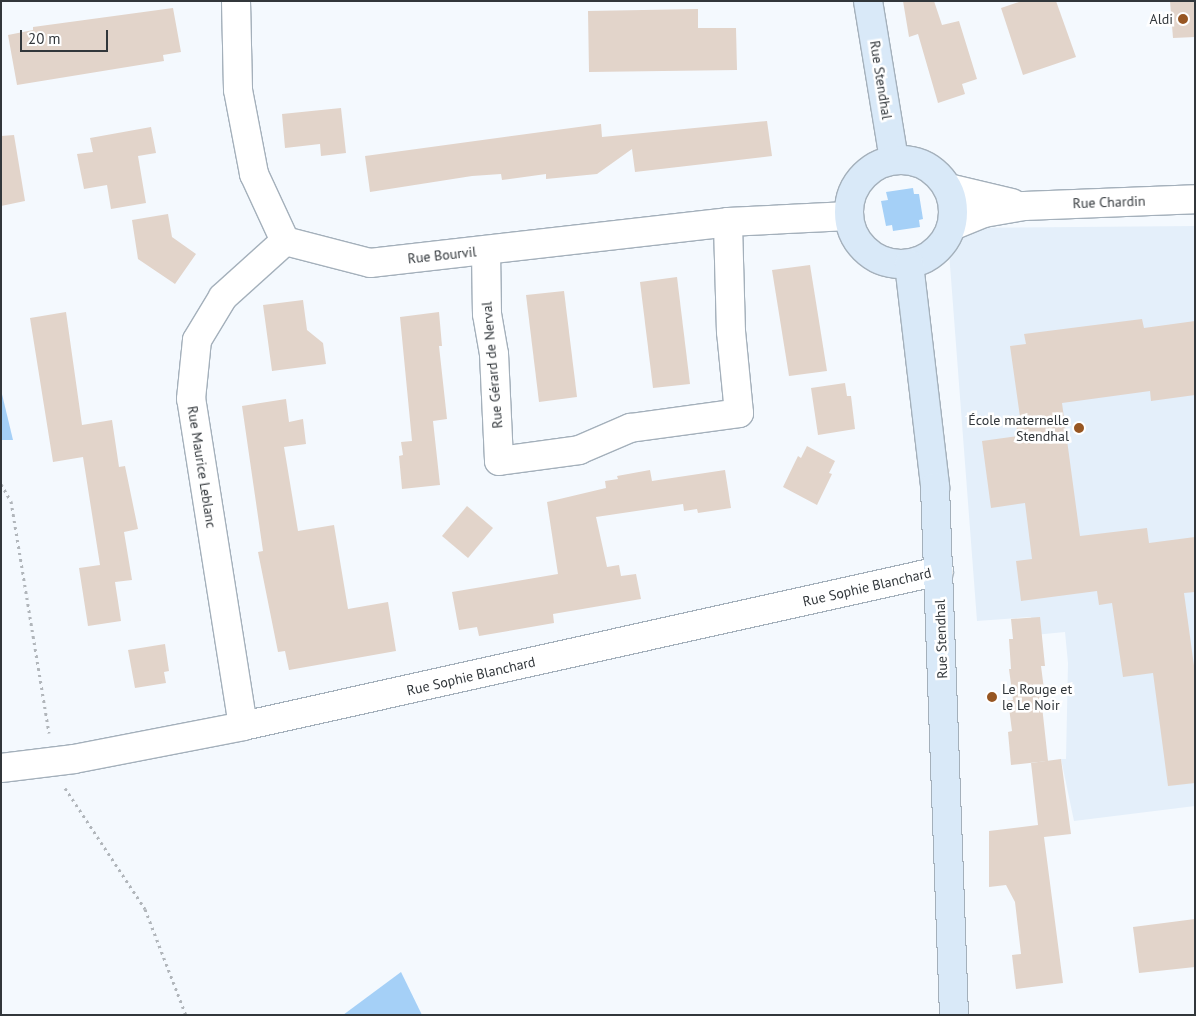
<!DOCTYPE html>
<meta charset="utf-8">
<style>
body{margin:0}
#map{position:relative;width:1196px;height:1016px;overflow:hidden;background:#f4f9fe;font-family:"PT Sans",sans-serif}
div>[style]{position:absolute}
.built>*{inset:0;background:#e4effa}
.green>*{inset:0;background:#a5d0f7}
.building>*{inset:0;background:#e2d4ca}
.path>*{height:3px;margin-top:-1.5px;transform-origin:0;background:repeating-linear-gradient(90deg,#b1b6bb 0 2.5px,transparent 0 6.5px)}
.roads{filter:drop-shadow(1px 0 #a4b0bb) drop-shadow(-1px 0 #a4b0bb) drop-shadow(0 1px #a4b0bb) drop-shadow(0 -1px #a4b0bb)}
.street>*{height:28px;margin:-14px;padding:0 14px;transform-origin:14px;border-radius:14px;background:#fff}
.secondary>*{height:28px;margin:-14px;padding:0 14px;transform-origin:14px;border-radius:14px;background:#d9e9f8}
.secondary>.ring{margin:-14px;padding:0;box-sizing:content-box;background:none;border:28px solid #d9e9f8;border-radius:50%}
.dots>*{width:14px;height:14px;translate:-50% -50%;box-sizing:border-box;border:2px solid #fff;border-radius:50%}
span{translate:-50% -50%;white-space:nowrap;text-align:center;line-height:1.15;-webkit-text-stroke:5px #fff;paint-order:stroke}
.poi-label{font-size:14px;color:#32373b}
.right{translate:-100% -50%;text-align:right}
.left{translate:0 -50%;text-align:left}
.street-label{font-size:14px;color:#32373b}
.frame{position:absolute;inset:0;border:2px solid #32373b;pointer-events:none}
.scale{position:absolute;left:20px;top:30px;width:88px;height:22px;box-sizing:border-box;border:2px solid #32373b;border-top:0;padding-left:6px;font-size:15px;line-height:18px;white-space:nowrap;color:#32373b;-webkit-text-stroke:4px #fff;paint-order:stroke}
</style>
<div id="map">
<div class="built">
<i style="clip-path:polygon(1195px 226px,1195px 806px,1074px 821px,1061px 759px,1066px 759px,1068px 663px,1065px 632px,1034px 635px,1031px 617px,977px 621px,948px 239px,957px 228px)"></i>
</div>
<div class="green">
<i style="clip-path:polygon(913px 188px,914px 194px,919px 194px,923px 219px,919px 220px,920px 227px,893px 231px,892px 225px,886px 226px,881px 201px,888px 200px,886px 192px)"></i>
<i style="clip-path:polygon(1px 390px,13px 440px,1px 440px)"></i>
<i style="clip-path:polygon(401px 972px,422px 1015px,343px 1015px)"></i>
</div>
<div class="building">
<i style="clip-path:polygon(903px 1px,934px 1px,942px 25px,959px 21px,977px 79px,962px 84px,965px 94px,938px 103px,918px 34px,909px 37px)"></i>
<i style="clip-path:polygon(1022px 1px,1056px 1px,1076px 57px,1023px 75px,1001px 8px)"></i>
<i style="clip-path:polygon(1170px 1px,1195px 1px,1195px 37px,1173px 38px)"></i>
<i style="clip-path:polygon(173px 8px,181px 52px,163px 55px,164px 61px,17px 85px,8px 35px,33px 30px,33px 27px)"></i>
<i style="clip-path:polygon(698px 9px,698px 28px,736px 28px,737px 70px,589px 72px,588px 11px)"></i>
<i style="clip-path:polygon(341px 108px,346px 153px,321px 156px,320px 144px,285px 148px,282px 114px)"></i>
<i style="clip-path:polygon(767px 121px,772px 156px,635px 172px,632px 149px,597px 174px,546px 179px,546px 174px,502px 180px,501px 174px,472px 176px,370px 192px,365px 156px,601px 124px,602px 137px)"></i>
<i style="clip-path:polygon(151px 127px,156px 153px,138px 156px,146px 203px,111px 209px,107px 185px,84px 189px,77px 154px,93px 152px,90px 138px)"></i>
<i style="clip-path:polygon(14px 135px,25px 201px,1px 206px,1px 136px)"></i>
<i style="clip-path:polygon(168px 214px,172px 237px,196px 254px,175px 284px,138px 259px,132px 220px)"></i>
<i style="clip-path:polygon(810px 265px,827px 371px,789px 376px,772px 270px)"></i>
<i style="clip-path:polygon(677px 277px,690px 384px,653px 388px,640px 282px)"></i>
<i style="clip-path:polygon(564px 291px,577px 397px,539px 402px,526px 295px)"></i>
<i style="clip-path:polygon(303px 300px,307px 330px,323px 343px,326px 364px,272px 371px,263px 305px)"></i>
<i style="clip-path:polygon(66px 312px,82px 425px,112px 420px,119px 467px,125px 466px,138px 529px,124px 532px,132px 580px,115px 582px,121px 621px,88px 626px,79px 568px,100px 565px,83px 457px,53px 462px,30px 318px)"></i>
<i style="clip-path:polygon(439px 312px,442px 346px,439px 346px,447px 419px,433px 421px,440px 485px,402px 489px,399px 456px,403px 455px,401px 442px,412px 441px,400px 317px)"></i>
<i style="clip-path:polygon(1142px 319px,1144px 328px,1195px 321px,1195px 395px,1151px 401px,1150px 391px,1062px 403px,1080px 536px,1147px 528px,1149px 543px,1195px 537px,1195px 592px,1184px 593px,1195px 673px,1195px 783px,1168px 786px,1153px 673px,1123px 677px,1112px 603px,1099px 605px,1097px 591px,1021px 601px,1016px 561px,1032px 559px,1025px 503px,991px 508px,982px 441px,1018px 436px,1015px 418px,1020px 417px,1010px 346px,1026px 344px,1024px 334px)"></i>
<i style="clip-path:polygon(845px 383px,847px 396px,851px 396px,855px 429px,818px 435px,811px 388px)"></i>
<i style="clip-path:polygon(286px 399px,289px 422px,303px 419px,306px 444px,284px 447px,298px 531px,334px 525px,348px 609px,388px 602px,396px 651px,289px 670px,285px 651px,278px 652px,258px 552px,263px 551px,242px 406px)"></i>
<i style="clip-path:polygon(807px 446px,835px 461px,829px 473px,832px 474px,817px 505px,783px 487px,798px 456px,801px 458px)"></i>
<i style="clip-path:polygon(650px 470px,652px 481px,725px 470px,731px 508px,698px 513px,697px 509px,684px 511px,683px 504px,596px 517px,607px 567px,619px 565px,621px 576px,636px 574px,641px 599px,553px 614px,554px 623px,479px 636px,477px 627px,459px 630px,452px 592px,558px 574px,547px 502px,606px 488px,605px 481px,618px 479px,617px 476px)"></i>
<i style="clip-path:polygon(467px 506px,493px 528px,468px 558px,442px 536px)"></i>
<i style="clip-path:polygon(1040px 617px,1045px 666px,1041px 666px,1045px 697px,1041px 697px,1048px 761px,1011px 765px,1008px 732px,1012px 731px,1008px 700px,1013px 700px,1009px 669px,1011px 669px,1009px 639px,1013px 639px,1011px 619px)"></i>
<i style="clip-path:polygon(165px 644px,169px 671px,164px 672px,166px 683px,135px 688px,128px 650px)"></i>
<i style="clip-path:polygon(1061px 759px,1071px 834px,1044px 837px,1063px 983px,1016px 989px,1012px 955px,1021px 954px,1015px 902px,1006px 885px,989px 887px,989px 831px,1038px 825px,1031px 763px)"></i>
<i style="clip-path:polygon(1195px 919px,1195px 967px,1139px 973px,1133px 927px)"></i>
</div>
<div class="path">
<i style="left:1px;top:484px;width:20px;rotate:60deg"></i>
<i style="left:11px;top:501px;width:235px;rotate:80.7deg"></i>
<i style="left:65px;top:788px;width:145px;rotate:56.5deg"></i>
<i style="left:145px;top:909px;width:114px;rotate:68.9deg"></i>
</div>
<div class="roads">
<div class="street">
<i style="left:236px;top:1px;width:89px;rotate:88.7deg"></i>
<i style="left:238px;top:90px;width:86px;rotate:79.2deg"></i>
<i style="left:254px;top:174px;width:74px;rotate:65.2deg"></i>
<i style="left:285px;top:241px;width:88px;rotate:14.5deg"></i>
<i style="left:370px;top:263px;width:360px;rotate:-6.5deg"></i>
<i style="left:728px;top:222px;width:121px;rotate:-2.8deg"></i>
<i style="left:948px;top:188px;width:66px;rotate:13.2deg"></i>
<i style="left:952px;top:226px;width:35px;rotate:-22deg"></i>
<i style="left:984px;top:213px;width:41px;rotate:-9.9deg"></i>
<i style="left:1024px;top:206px;width:171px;rotate:-2.3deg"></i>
<i style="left:486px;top:251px;width:63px;rotate:89.1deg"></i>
<i style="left:487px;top:314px;width:41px;rotate:80.1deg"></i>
<i style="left:494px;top:354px;width:107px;rotate:87.3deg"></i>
<i style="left:499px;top:461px;width:81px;rotate:-7.8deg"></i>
<i style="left:579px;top:450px;width:56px;rotate:-23.3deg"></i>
<i style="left:630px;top:428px;width:110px;rotate:-7.8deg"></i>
<i style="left:739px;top:413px;width:81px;rotate:-95.6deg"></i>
<i style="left:731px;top:332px;width:110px;rotate:-91.6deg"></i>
<i style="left:243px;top:726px;width:331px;rotate:-99deg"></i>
<i style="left:191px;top:399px;width:59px;rotate:-84.2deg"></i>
<i style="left:197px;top:340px;width:50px;rotate:-58.8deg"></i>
<i style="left:223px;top:297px;width:84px;rotate:-42.1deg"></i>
<i style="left:1px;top:768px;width:74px;rotate:-7deg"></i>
<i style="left:74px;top:759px;width:172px;rotate:-11deg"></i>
<i style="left:243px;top:726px;width:713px;rotate:-12.55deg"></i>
</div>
<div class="secondary">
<i style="left:868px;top:1px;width:160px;rotate:80.7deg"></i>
<i class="ring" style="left:849px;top:160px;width:76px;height:76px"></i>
<i style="left:909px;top:264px;width:225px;rotate:83.3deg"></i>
<i style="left:935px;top:487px;width:528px;rotate:87.94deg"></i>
</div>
</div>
<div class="dots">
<i style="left:1183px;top:19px;background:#975622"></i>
<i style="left:1079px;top:428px;background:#975622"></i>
<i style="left:992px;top:697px;background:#975622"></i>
</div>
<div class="poi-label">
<span class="right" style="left:1173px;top:19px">Aldi</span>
<span class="right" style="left:1069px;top:428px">École maternelle<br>Stendhal</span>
<span class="left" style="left:1002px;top:697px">Le Rouge et<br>le Le Noir</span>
</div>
<div class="street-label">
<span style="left:881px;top:80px;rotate:81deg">Rue Stendhal</span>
<span style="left:1109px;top:202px;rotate:-2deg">Rue Chardin</span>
<span style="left:442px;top:255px;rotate:-6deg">Rue Bourvil</span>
<span style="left:492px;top:365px;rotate:-95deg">Rue Gérard de Nerval</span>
<span style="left:202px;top:467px;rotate:81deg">Rue Maurice Leblanc</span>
<span style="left:867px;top:587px;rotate:-13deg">Rue Sophie Blanchard</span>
<span style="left:941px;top:639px;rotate:-92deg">Rue Stendhal</span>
<span style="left:471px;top:676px;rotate:-13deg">Rue Sophie Blanchard</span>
</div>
<div class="frame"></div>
<div class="scale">20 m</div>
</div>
